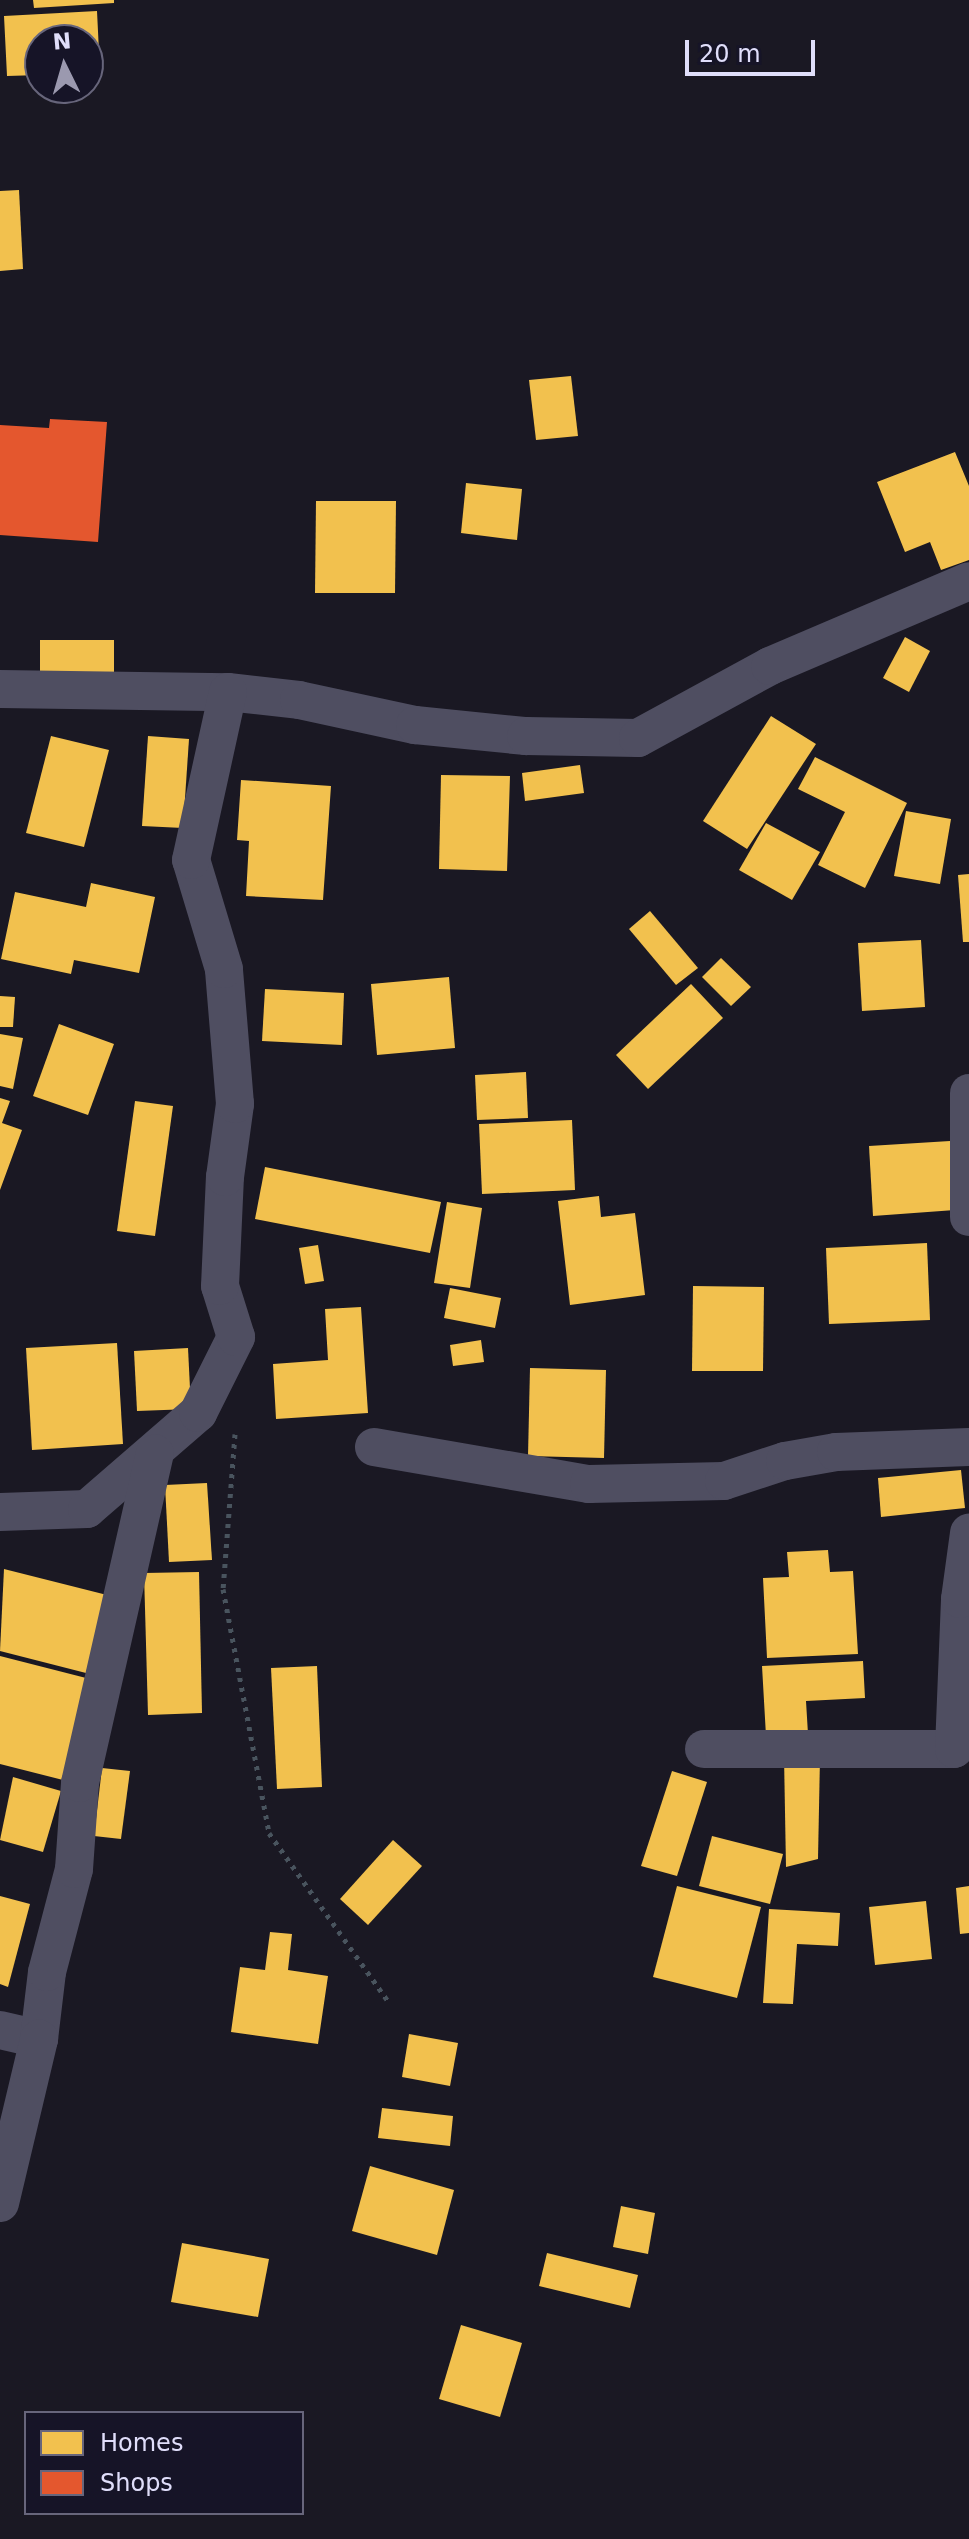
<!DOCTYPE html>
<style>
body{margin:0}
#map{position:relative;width:969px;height:2539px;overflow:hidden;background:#1a1823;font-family:"DejaVu Sans",sans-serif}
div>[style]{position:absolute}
.homes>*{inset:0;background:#f2c14e}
.shops>*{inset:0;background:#e4572e}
.path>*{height:5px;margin-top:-2.5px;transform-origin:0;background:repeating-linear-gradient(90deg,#49545e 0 4px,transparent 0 10px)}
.minor>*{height:38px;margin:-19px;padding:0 19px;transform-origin:19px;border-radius:19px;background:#4f4e61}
span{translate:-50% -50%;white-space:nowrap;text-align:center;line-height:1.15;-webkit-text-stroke:8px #161427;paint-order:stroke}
.legend{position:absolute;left:24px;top:2411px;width:280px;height:104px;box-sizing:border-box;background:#161427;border:2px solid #67657b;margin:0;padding:10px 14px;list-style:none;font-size:24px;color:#e0defa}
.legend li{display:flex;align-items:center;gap:16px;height:40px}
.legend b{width:40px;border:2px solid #67657b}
.north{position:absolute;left:24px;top:24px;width:80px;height:80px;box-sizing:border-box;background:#161427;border:2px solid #67657b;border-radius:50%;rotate:355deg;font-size:22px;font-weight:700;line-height:32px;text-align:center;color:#e0defa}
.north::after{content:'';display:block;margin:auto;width:28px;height:36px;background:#9b99af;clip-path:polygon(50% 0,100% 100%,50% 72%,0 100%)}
.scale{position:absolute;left:685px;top:40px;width:130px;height:36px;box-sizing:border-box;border:4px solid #e0defa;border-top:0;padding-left:10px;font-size:24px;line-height:28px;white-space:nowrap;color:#e0defa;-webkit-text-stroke:6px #161427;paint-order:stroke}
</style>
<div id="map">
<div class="homes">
<i style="clip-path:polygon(33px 0,114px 0,114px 3px,34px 8px)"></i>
<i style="clip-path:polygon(97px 11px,100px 72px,88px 73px,88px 40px,40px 40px,40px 75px,7px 76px,4px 16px)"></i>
<i style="clip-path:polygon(19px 190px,23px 269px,0 271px,0 191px)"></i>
<i style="clip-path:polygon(571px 376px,578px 436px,536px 440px,529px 380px)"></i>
<i style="clip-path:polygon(955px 452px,969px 486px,969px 560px,941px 570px,930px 542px,905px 552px,877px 482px)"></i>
<i style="clip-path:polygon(466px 483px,522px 489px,517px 540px,461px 533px)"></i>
<i style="clip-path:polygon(316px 501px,396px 501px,395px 593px,315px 593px)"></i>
<i style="clip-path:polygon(905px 637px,930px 651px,909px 692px,883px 678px)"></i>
<i style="clip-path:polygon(40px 640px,114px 640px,114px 676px,40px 676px)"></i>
<i style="clip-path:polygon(771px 716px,816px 744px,747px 849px,703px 821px)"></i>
<i style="clip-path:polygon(51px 736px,109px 750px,84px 847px,26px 833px)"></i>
<i style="clip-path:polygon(148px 736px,189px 739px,183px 828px,142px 826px)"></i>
<i style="clip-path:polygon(815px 757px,907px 803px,865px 888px,818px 865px,845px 812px,798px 789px)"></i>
<i style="clip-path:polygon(580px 765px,584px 793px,525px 801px,522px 773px)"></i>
<i style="clip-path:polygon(441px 775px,510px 776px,507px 871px,439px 869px)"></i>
<i style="clip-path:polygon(241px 780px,331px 786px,323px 900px,246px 896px,249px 841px,237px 840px)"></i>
<i style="clip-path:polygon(906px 811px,951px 819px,940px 884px,894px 876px)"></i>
<i style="clip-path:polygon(766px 823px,820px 852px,792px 900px,739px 870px)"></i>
<i style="clip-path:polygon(969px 874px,969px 942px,963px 942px,958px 875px)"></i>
<i style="clip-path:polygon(91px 883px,155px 897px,139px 973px,74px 960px,71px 974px,1px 959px,15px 892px,86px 907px)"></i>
<i style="clip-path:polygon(650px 911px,698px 968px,676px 985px,629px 929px)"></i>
<i style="clip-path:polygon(921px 940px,925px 1007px,862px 1011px,858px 943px)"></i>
<i style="clip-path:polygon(721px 958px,751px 987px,731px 1006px,702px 977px)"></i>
<i style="clip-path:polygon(449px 977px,455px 1048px,377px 1055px,371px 984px)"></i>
<i style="clip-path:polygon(691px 984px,723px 1018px,648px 1089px,616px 1055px)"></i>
<i style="clip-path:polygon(265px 989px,344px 993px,342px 1045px,262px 1041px)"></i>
<i style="clip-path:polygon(0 996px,15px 997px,13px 1027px,0 1027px)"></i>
<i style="clip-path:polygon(59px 1024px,114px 1044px,88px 1115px,33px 1096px)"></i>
<i style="clip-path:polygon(0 1034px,23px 1038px,13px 1089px,0 1086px)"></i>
<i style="clip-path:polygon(526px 1072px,528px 1118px,477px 1120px,475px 1075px)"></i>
<i style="clip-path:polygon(0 1098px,10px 1101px,2px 1123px,22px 1130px,0 1190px)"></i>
<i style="clip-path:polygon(135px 1101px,173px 1106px,155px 1236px,117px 1231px)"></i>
<i style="clip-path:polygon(572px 1120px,575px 1190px,482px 1194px,479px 1124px)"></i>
<i style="clip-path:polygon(950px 1141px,955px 1210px,873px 1216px,869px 1146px)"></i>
<i style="clip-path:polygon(265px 1167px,441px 1202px,430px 1253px,255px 1219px)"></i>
<i style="clip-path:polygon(599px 1196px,601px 1217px,635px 1213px,645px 1295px,570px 1305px,558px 1201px)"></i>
<i style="clip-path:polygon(447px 1202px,482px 1208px,470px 1288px,434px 1283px)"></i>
<i style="clip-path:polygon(927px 1243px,930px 1320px,829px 1324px,826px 1248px)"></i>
<i style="clip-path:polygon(318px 1245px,324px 1281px,305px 1284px,299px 1248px)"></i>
<i style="clip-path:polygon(693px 1286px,764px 1287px,763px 1371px,692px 1371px)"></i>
<i style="clip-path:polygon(450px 1288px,501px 1298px,495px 1328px,444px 1318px)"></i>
<i style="clip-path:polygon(361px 1307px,368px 1413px,276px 1419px,273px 1364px,328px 1360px,325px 1309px)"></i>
<i style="clip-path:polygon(481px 1340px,484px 1362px,453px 1366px,450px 1345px)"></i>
<i style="clip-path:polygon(117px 1343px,123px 1444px,32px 1450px,26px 1348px)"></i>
<i style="clip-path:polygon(188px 1348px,191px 1409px,137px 1411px,134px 1351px)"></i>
<i style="clip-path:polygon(530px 1368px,606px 1370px,604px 1458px,528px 1456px)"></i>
<i style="clip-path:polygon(961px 1470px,965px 1508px,881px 1517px,878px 1478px)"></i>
<i style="clip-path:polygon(207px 1483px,212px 1560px,169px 1562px,165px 1485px)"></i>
<i style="clip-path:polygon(828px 1550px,830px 1572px,853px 1571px,858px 1654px,767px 1658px,763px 1578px,789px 1577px,787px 1552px)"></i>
<i style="clip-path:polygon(4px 1569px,107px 1595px,86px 1673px,0 1651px)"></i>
<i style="clip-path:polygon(199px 1572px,202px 1713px,148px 1715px,144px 1573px)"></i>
<i style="clip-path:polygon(0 1656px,90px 1679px,63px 1780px,0 1764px)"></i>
<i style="clip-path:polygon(863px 1661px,865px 1698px,806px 1701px,808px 1734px,766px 1736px,762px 1666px)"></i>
<i style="clip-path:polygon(317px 1666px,322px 1787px,277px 1789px,271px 1668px)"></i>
<i style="clip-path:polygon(784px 1756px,820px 1757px,818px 1859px,786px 1867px)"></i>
<i style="clip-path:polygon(102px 1768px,130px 1771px,121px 1839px,94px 1836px)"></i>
<i style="clip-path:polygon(672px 1771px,707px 1782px,677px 1876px,641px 1866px)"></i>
<i style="clip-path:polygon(13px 1777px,61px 1791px,43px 1852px,0 1840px)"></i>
<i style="clip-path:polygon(712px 1836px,783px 1854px,770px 1904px,699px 1886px)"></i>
<i style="clip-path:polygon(393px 1840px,422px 1866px,368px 1925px,340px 1899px)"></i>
<i style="clip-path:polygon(677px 1886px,761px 1907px,737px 1998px,653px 1977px)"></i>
<i style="clip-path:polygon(969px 1886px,969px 1933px,960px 1934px,956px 1888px)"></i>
<i style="clip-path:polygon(0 1896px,30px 1904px,8px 1987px,0 1984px)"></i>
<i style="clip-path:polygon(926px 1901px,932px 1959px,875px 1965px,869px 1907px)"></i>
<i style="clip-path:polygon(769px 1909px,840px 1913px,838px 1946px,797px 1944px,793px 2004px,763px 2003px)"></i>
<i style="clip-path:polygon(270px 1932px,292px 1934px,288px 1970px,328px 1976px,318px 2044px,231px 2032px,240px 1967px,265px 1970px)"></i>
<i style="clip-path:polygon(409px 2034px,458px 2043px,450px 2086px,402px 2077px)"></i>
<i style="clip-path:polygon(382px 2108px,453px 2116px,450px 2146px,378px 2138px)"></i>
<i style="clip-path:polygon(370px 2166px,454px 2190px,437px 2255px,352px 2231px)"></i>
<i style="clip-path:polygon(621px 2206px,655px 2213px,648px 2254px,613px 2247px)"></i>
<i style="clip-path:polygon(182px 2243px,269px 2259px,258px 2317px,171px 2302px)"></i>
<i style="clip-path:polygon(547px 2253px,638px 2275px,630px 2308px,539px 2286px)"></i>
<i style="clip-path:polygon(461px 2325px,522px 2343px,500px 2417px,439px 2399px)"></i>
</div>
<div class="shops">
<i style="clip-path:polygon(50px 419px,107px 422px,98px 542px,0 535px,0 425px,49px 428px)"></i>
</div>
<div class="path">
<i style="left:235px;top:1434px;width:155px;rotate:94.4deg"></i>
<i style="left:223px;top:1589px;width:248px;rotate:79.3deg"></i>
<i style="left:269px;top:1833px;width:206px;rotate:54.7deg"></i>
</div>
<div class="minor">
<i style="left:0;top:689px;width:228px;rotate:0.8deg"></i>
<i style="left:228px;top:692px;width:71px;rotate:6.4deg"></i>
<i style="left:299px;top:700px;width:119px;rotate:12.2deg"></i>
<i style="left:415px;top:725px;width:112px;rotate:5.7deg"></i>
<i style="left:526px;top:736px;width:112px;rotate:1deg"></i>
<i style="left:638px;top:738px;width:150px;rotate:-28.6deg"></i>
<i style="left:770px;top:666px;width:216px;rotate:-23.1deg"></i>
<i style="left:969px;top:1093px;width:124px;rotate:90deg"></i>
<i style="left:374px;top:1447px;width:218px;rotate:9.8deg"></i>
<i style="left:589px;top:1484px;width:135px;rotate:-1.3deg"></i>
<i style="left:724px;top:1481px;width:64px;rotate:-18.2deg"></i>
<i style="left:785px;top:1461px;width:52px;rotate:-10deg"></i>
<i style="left:836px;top:1452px;width:133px;rotate:-2.2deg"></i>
<i style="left:0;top:1512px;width:87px;rotate:-2deg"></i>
<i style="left:87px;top:1509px;width:147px;rotate:-40.9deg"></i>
<i style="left:198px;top:1413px;width:85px;rotate:-63.4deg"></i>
<i style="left:236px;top:1337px;width:53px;rotate:-107.4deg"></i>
<i style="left:220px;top:1286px;width:109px;rotate:-87.4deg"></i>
<i style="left:225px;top:1177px;width:74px;rotate:-82.2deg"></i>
<i style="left:235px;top:1104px;width:135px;rotate:-94.7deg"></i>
<i style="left:224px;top:969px;width:114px;rotate:-106.8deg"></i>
<i style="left:191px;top:860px;width:172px;rotate:-77.6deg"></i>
<i style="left:704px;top:1749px;width:250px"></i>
<i style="left:954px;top:1749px;width:150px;rotate:-87.7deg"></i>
<i style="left:960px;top:1599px;width:67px;rotate:-82.2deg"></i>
<i style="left:0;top:2030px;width:40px;rotate:13deg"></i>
<i style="left:39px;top:2039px;width:67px;rotate:-83.2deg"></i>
<i style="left:47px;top:1972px;width:106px;rotate:-75.3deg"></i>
<i style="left:74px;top:1869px;width:86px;rotate:-86deg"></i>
<i style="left:80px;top:1783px;width:338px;rotate:-77.2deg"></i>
<i style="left:0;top:2203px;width:169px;rotate:-76.6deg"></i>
</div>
<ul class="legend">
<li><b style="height:22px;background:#f2c14e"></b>Homes</li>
<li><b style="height:22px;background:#e4572e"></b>Shops</li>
</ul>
<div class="north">N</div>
<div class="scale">20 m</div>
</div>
